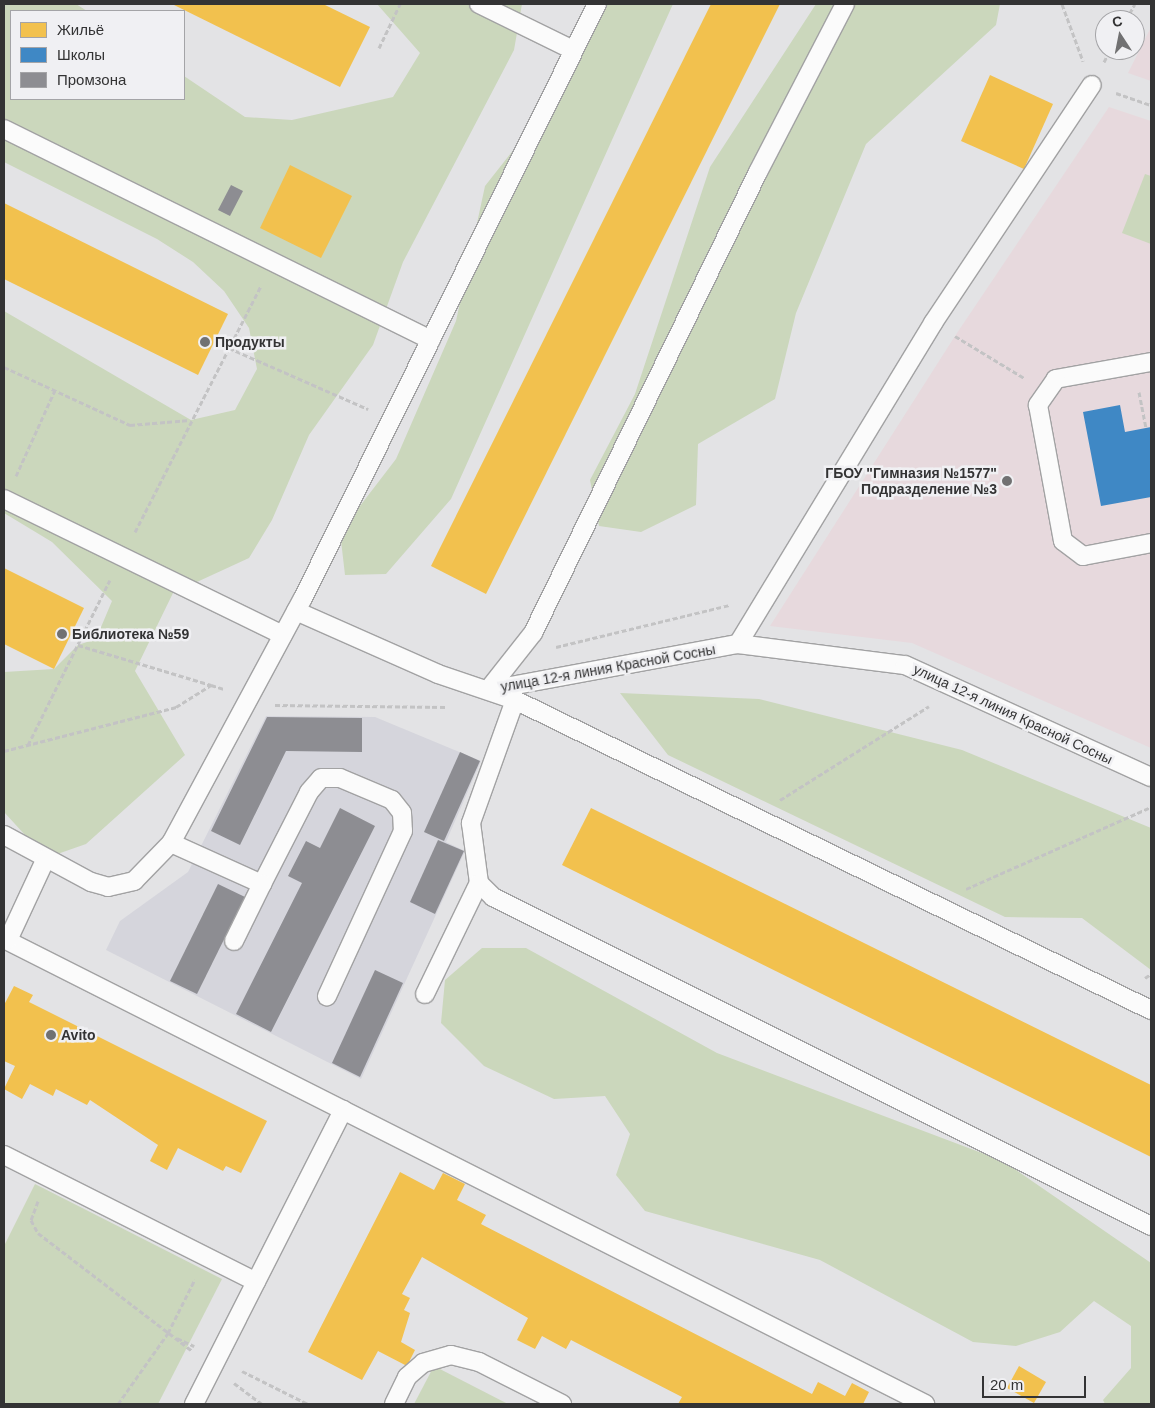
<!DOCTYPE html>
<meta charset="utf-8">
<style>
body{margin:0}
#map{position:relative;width:1155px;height:1408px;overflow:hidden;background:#e3e3e5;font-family:Helvetica,sans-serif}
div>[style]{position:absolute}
.built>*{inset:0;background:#d5d5dc}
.education>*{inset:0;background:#e7d9dd}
.green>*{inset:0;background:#cbd7bc}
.homes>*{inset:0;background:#f2c14e}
.schools>*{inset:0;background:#3f88c5}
.industry>*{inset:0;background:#8d8d92}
.path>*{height:3px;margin-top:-1.5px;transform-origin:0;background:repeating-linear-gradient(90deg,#c3c3c4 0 5px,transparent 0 7.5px)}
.roads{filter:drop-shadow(1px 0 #a2a2a3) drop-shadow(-1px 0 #a2a2a3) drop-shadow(0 1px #a2a2a3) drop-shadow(0 -1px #a2a2a3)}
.service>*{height:18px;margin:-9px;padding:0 9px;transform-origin:9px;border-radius:9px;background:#fbfbfb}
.dots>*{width:14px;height:14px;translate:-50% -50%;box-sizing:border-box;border:2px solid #f0f0f3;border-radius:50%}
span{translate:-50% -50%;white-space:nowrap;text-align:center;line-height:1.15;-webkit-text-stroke:5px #f0f0f3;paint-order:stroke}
.poi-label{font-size:14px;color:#333334;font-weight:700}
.left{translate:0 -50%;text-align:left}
.right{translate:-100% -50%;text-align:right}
.street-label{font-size:14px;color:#333334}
.frame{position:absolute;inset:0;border:5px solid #333334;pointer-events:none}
.legend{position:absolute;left:10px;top:10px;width:175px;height:90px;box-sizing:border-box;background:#f0f0f3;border:1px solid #a4a4a7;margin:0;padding:6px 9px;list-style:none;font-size:15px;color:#333334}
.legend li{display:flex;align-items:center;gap:10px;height:25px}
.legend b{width:25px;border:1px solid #a4a4a7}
.north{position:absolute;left:1095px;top:10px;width:50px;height:50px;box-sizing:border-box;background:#f0f0f3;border:1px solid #a4a4a7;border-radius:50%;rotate:349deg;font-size:14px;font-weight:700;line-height:20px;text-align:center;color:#333334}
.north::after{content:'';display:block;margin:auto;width:18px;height:22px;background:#717172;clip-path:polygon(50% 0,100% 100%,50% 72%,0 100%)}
.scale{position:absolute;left:982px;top:1376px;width:104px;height:22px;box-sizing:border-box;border:2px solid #333334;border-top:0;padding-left:6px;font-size:15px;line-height:18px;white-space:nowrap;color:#333334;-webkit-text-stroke:4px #f0f0f3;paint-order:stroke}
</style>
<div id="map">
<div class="built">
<i style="clip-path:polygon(266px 716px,375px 717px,481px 761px,446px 842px,465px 851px,361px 1079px,106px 950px,120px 921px,188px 872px)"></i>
</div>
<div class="education">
<i style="clip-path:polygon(1151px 27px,1151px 81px,1128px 73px)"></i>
<i style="clip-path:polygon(1109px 107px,1151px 121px,1151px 748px,912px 643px,770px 626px,955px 336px)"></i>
</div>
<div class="green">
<i style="clip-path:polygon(4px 4px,76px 4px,87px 11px,11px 11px,11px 99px,184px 99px,184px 76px,245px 117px,292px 120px,393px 97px,420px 53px,377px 4px,522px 4px,514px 50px,403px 262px,373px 345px,309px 435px,272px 520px,249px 558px,173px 593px,135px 671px,185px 755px,86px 844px,46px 858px,4px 812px,4px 672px,54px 669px,78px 645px,96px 639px,112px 601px,52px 542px,4px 513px,4px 311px,191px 420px,235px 410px,257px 369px,249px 328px,224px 291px,193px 262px,157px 239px,4px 162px)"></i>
<i style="clip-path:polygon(606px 4px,673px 4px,451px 499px,386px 574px,345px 575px,340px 532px,396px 459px,456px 321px,485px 186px,573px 74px)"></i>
<i style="clip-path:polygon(816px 4px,1000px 4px,996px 25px,866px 144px,796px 313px,775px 399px,698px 444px,696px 505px,641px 532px,599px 526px,590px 480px,635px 394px,710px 167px)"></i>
<i style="clip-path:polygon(1145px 174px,1151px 176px,1151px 244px,1122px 233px)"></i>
<i style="clip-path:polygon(620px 693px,759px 699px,962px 750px,1151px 828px,1151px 970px,1082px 918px,1005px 917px,668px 755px)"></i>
<i style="clip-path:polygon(482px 948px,526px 948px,717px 1053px,1003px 1161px,1151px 1263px,1151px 1404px,1105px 1404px,1103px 1400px,1131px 1368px,1131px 1326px,1094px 1301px,1060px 1332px,1016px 1346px,973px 1342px,820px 1260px,645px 1211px,616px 1175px,630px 1134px,605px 1096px,554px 1099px,484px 1066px,441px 1023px,445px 980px)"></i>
<i style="clip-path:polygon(35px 1184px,222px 1279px,158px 1404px,4px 1404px,4px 1246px)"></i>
<i style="clip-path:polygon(434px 1366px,508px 1404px,414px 1404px)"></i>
</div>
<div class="homes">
<i style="clip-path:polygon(172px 4px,323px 4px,370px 27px,340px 87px)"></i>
<i style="clip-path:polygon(711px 4px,780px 4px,486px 594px,431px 566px)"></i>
<i style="clip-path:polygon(990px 75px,1053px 104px,1024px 169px,961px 141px)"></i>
<i style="clip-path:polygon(290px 165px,352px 196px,321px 258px,260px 228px)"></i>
<i style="clip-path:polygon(4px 203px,228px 314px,198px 375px,4px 279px)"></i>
<i style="clip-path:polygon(4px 568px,84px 608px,54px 669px,4px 644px)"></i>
<i style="clip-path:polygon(591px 808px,1151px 1085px,1151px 1157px,562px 865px)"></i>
<i style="clip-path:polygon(14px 986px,33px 995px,29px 1002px,267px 1121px,241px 1173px,226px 1166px,223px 1171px,178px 1148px,167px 1170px,150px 1161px,158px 1145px,90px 1100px,87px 1105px,56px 1089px,53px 1096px,30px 1084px,22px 1099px,4px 1089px,15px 1066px,4px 1061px,4px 1005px)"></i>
<i style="clip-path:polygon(400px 1172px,434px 1190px,443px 1173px,465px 1184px,457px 1200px,486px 1215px,481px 1224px,812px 1394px,818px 1382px,845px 1396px,852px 1383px,869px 1392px,863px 1404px,678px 1404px,682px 1397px,571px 1340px,566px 1349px,542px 1336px,535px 1349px,517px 1340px,528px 1318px,422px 1257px,402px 1294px,410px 1298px,404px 1310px,410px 1313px,401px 1342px,415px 1350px,407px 1366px,378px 1351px,362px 1380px,308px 1352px)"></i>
<i style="clip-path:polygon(1019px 1366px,1046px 1382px,1034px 1403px,1007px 1388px)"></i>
</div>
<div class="schools">
<i style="clip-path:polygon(1120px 405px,1125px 432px,1151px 427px,1151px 497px,1101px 506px,1083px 412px)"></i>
</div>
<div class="industry">
<i style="clip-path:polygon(231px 185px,243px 191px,230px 216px,218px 210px)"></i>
<i style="clip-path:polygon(267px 717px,362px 718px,362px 752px,286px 751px,240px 845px,211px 831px)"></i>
<i style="clip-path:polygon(460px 752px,480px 761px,444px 841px,424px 832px)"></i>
<i style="clip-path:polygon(340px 808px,375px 826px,271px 1032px,236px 1014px,302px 883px,288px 876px,306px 841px,320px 848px)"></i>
<i style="clip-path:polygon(438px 840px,464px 851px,435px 914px,410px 902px)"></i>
<i style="clip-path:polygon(218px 884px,245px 897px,197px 994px,170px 981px)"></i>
<i style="clip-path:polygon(375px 970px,403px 983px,360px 1077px,332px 1063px)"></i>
</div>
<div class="path">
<i style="left:1062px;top:4px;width:61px;rotate:69.8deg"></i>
<i style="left:1126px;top:20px;width:18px;rotate:-61deg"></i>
<i style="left:379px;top:48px;width:49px;rotate:-64.5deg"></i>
<i style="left:1104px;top:62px;width:13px;rotate:-63deg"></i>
<i style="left:1116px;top:93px;width:37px;rotate:19deg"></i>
<i style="left:955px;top:336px;width:81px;rotate:31.3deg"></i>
<i style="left:229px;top:348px;width:152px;rotate:23.7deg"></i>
<i style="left:4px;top:367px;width:139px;rotate:24.7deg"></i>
<i style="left:130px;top:425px;width:60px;rotate:-4.8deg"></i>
<i style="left:1139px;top:392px;width:37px;rotate:79deg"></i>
<i style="left:16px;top:476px;width:94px;rotate:-65.6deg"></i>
<i style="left:135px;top:532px;width:276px;rotate:-62.9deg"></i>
<i style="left:78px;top:645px;width:139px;rotate:16.7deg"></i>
<i style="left:556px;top:647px;width:178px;rotate:-13.6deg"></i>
<i style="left:275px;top:705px;width:171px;rotate:0.7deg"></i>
<i style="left:28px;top:745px;width:184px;rotate:-63.6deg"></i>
<i style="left:4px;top:751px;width:178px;rotate:-14.3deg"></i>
<i style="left:176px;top:707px;width:41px;rotate:-32.2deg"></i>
<i style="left:211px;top:685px;width:14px;rotate:17deg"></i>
<i style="left:780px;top:800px;width:176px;rotate:-32.2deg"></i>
<i style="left:966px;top:889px;width:202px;rotate:-23.9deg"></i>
<i style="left:1145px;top:978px;width:7px;rotate:-34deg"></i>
<i style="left:38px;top:1201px;width:20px;rotate:110deg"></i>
<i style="left:31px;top:1220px;width:15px;rotate:62deg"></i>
<i style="left:38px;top:1233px;width:193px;rotate:37.4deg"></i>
<i style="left:177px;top:1338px;width:19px;rotate:25deg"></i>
<i style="left:242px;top:1371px;width:74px;rotate:26.6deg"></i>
<i style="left:234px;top:1383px;width:35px;rotate:37deg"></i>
<i style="left:118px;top:1404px;width:87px;rotate:-54.8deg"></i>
<i style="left:168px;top:1333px;width:60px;rotate:-63.4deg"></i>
</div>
<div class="roads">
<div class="service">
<i style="left:479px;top:4px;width:105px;rotate:26.1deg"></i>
<i style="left:4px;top:129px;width:476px;rotate:26.3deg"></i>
<i style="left:1151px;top:362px;width:97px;rotate:169.9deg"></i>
<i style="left:1056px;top:379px;width:32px;rotate:125deg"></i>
<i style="left:1038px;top:405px;width:138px;rotate:79.6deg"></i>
<i style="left:1063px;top:541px;width:25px;rotate:37deg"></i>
<i style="left:1083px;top:556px;width:69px;rotate:-10.8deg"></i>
<i style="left:4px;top:499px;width:310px;rotate:26deg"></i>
<i style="left:296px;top:611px;width:155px;rotate:23.9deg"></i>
<i style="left:438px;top:674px;width:81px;rotate:18.7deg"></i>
<i style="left:515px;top:700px;width:708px;rotate:25.99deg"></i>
<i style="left:738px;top:644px;width:376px;rotate:-58.7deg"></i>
<i style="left:933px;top:323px;width:286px;rotate:-56.3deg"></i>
<i style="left:488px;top:690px;width:73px;rotate:-51.7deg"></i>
<i style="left:533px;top:633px;width:513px;rotate:-63.98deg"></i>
<i style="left:758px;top:172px;width:189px;rotate:-62.6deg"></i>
<i style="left:489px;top:690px;width:253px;rotate:-10.5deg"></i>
<i style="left:738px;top:644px;width:168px;rotate:7.2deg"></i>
<i style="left:905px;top:665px;width:270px;rotate:24.5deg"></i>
<i style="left:515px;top:700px;width:131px;rotate:109.7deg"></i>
<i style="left:471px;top:823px;width:61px;rotate:82.4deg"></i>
<i style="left:479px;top:883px;width:20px;rotate:45deg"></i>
<i style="left:493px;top:897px;width:736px;rotate:26.57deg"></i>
<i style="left:4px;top:835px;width:99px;rotate:28.4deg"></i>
<i style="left:91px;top:882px;width:18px;rotate:16deg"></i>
<i style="left:108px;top:887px;width:27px;rotate:-13deg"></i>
<i style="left:134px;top:881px;width:53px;rotate:-45.8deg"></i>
<i style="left:171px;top:843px;width:278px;rotate:-61.7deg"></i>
<i style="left:303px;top:598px;width:663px;rotate:-63.67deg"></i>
<i style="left:171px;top:843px;width:100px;rotate:24.3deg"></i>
<i style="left:262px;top:884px;width:103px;rotate:-62.9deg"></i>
<i style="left:309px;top:792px;width:18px;rotate:-49deg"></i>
<i style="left:321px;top:778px;width:19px"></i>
<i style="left:340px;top:778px;width:56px;rotate:22.9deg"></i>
<i style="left:392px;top:800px;width:16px;rotate:52deg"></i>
<i style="left:402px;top:813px;width:18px;rotate:87deg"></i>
<i style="left:403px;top:831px;width:182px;rotate:114.7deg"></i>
<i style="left:4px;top:939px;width:1032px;rotate:26.79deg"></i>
<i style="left:8px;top:940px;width:90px;rotate:-65.1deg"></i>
<i style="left:234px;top:941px;width:64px;rotate:-63.8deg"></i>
<i style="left:425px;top:994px;width:123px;rotate:-64.1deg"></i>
<i style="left:4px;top:1155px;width:282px;rotate:26.7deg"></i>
<i style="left:194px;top:1404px;width:330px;rotate:-63.1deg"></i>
<i style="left:394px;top:1404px;width:30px;rotate:-64deg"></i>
<i style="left:407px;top:1377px;width:21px;rotate:-41deg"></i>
<i style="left:423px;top:1363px;width:29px;rotate:-16deg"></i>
<i style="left:451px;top:1355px;width:29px;rotate:14deg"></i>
<i style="left:479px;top:1362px;width:93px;rotate:26.8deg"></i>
</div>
</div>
<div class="dots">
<i style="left:205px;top:342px;background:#717172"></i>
<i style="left:1007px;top:481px;background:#717172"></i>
<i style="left:62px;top:634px;background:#717172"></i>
<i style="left:51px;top:1035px;background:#717172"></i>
</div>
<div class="poi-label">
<span class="left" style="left:215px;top:342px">Продукты</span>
<span class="right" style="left:997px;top:481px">ГБОУ "Гимназия №1577"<br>Подразделение №3</span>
<span class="left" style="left:72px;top:634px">Библиотека №59</span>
<span class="left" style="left:61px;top:1035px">Avito</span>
</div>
<div class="street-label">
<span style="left:608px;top:668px;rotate:-10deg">улица 12-я линия Красной Сосны</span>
<span style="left:1013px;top:714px;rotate:25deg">улица 12-я линия Красной Сосны</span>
</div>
<div class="frame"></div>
<ul class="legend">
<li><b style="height:14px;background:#f2c14e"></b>Жильё</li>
<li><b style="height:14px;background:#3f88c5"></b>Школы</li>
<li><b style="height:14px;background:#8d8d92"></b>Промзона</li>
</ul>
<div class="north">С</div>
<div class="scale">20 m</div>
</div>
